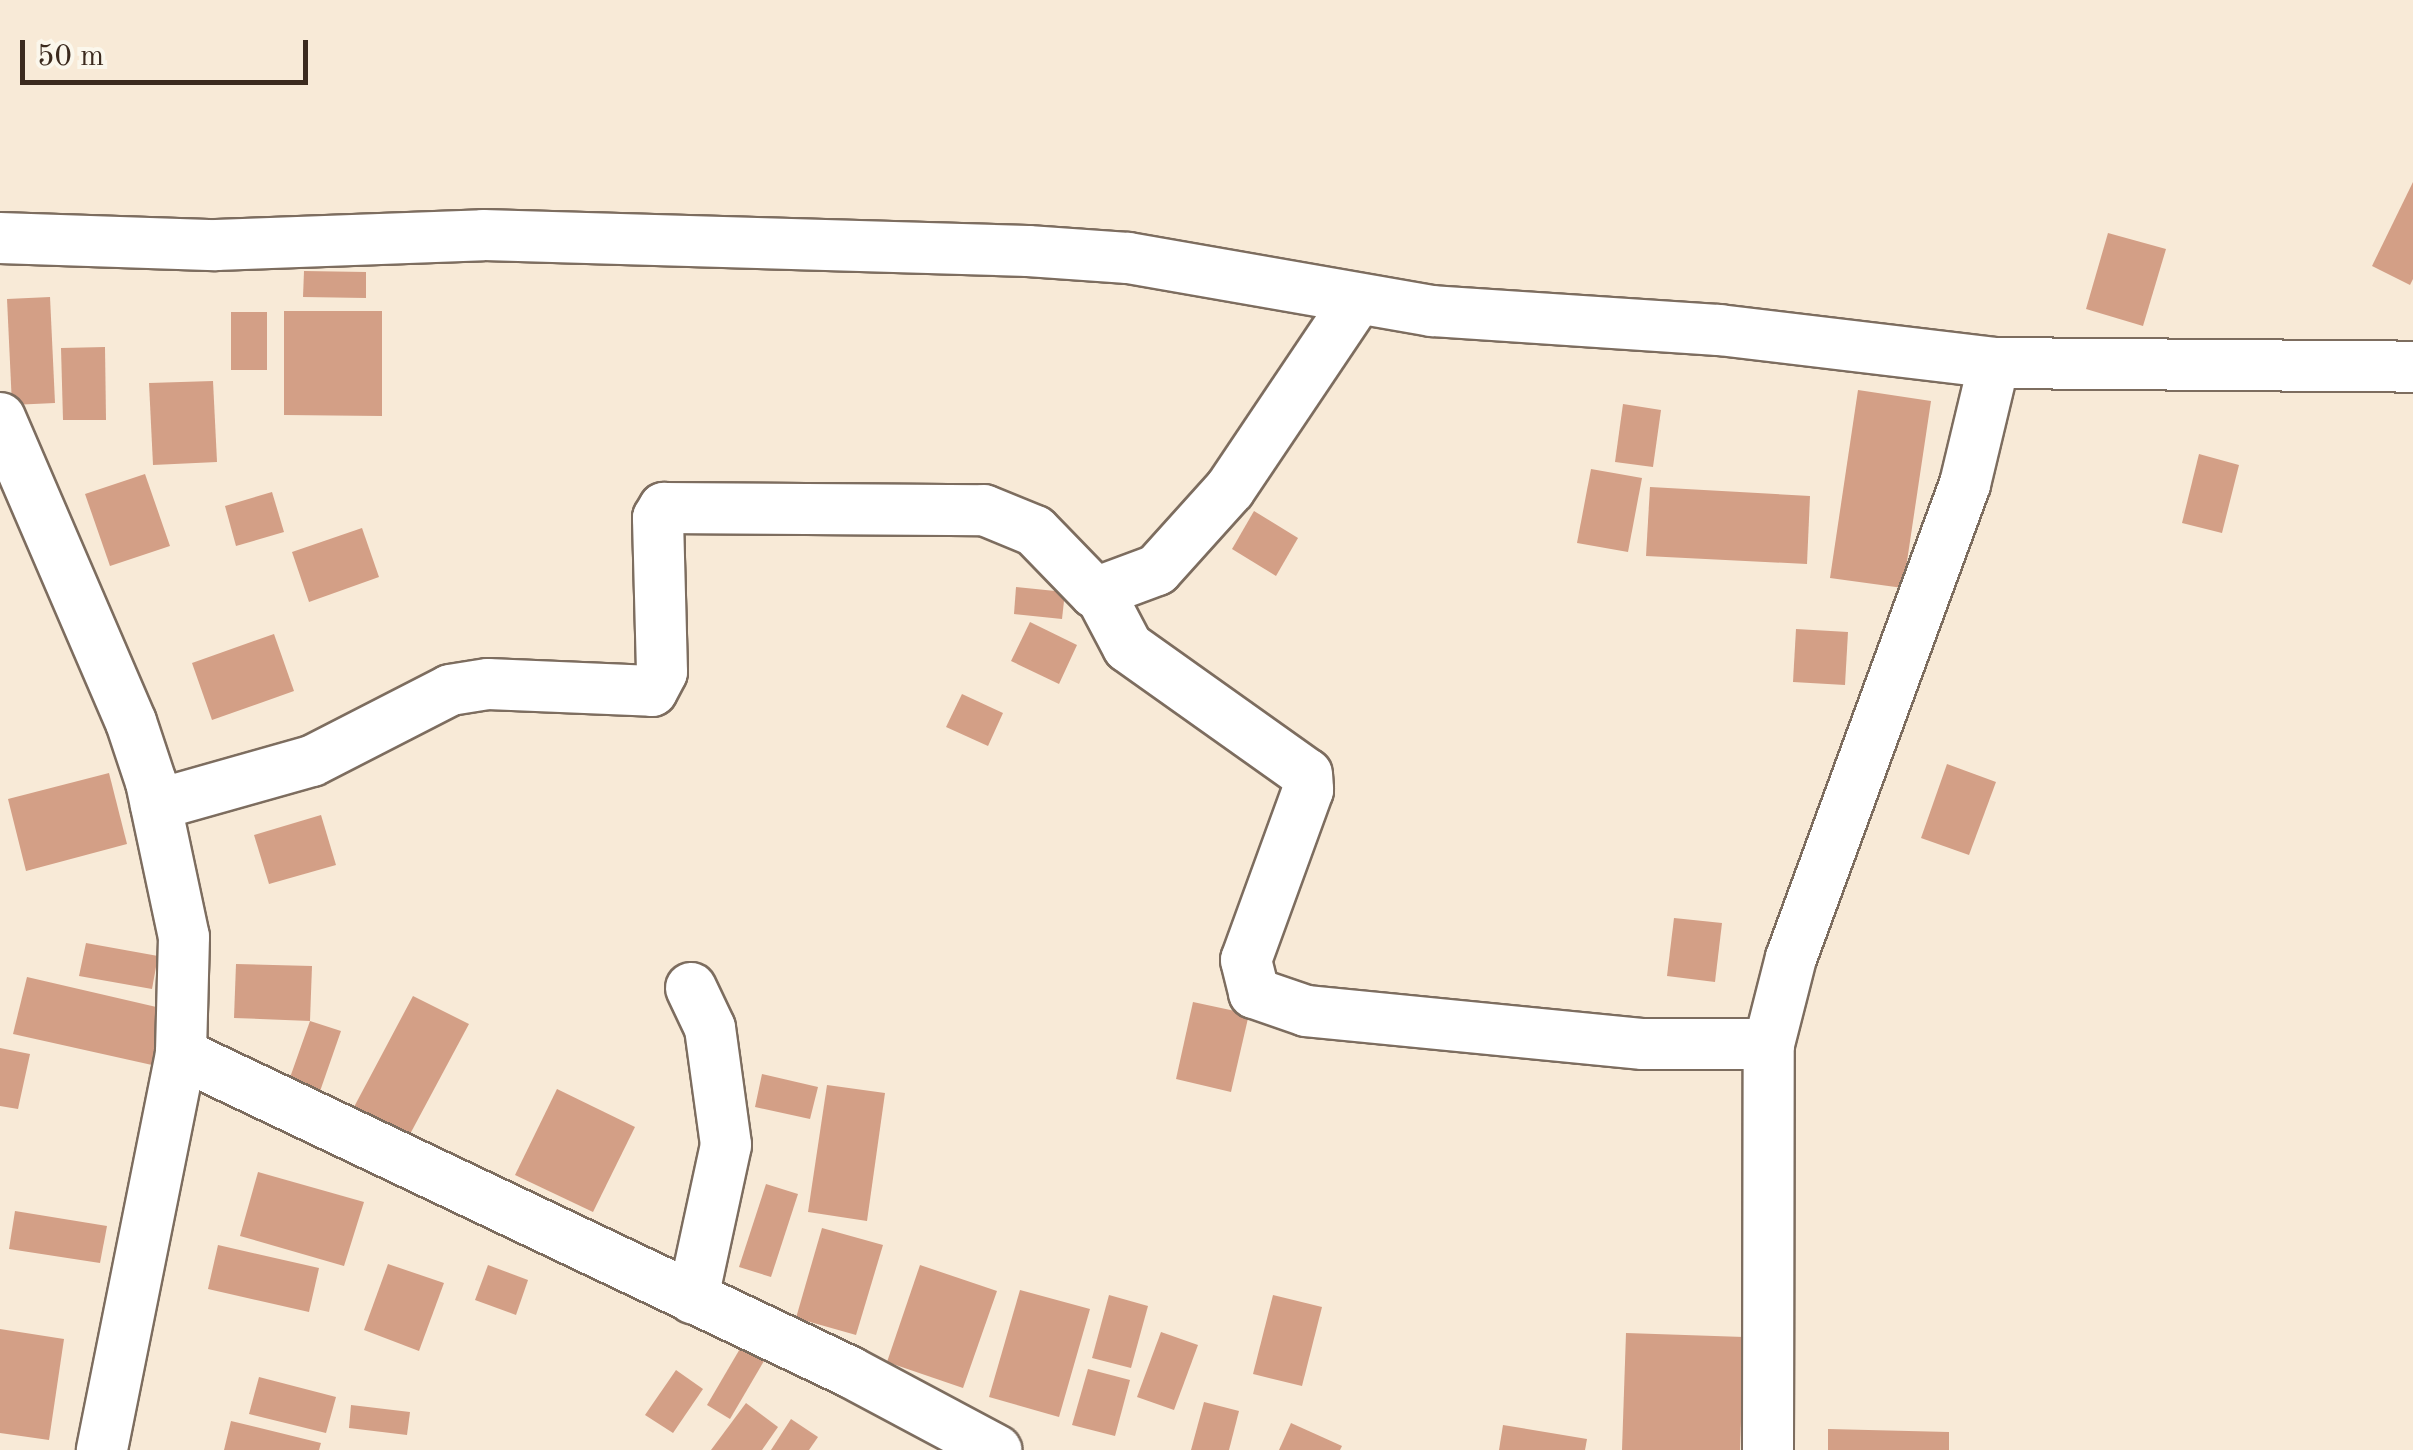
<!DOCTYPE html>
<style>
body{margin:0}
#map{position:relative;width:2413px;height:1450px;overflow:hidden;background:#f8ead7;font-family:"Old Standard TT",serif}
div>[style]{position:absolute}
.building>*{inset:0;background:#d39f86}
.roads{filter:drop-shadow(2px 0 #7d6d5f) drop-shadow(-2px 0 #7d6d5f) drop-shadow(0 2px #7d6d5f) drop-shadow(0 -2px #7d6d5f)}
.minor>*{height:50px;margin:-25px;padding:0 25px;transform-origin:25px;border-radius:25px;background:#fff}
span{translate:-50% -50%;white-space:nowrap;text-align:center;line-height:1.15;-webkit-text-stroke:8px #fbf7ec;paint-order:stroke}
.scale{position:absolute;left:20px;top:40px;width:288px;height:45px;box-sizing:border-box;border:5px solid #3b2a1e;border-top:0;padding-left:12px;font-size:30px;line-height:35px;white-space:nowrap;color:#3b2a1e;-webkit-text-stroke:8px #fbf7ec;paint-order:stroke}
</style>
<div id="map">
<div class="building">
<i style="clip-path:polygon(2413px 182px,2413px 279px,2410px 285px,2372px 266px)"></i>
<i style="clip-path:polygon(2108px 233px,2166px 249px,2143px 326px,2086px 309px)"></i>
<i style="clip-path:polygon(304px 271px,366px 272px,366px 298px,303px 297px)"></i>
<i style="clip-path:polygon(50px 297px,55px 403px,12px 405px,7px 299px)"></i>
<i style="clip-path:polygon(284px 311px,382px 311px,382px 416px,284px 415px)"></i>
<i style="clip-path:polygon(231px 312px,267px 312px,267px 370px,231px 370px)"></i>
<i style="clip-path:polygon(105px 347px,106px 420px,63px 420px,61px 348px)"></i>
<i style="clip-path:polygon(213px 381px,217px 462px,153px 465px,149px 383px)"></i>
<i style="clip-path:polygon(1858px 390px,1931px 401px,1903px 588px,1830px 578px)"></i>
<i style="clip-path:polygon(1623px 404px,1661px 410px,1653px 467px,1615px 462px)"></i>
<i style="clip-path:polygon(2199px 454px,2239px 465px,2222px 533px,2182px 523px)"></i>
<i style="clip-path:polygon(1591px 469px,1642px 478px,1628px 552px,1577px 543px)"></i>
<i style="clip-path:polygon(145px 474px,170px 546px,110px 566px,85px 494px)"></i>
<i style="clip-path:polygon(1650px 487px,1810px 496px,1807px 564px,1646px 556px)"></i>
<i style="clip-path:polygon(272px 492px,284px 532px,236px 546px,225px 506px)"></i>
<i style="clip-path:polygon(1254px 511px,1298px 538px,1276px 576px,1232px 549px)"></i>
<i style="clip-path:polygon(362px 528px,379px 577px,309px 602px,292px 552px)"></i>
<i style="clip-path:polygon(1016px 587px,1065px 592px,1062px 619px,1014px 614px)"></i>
<i style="clip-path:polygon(1030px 622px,1077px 645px,1059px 684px,1011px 661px)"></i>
<i style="clip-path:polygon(1796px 629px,1848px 632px,1845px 685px,1793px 682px)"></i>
<i style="clip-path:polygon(274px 634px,294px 691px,212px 720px,192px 663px)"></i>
<i style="clip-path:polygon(962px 694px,1003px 713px,988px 746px,946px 727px)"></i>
<i style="clip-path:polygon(1947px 764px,1996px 782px,1969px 855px,1921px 838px)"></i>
<i style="clip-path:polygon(109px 773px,127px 844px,26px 871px,8px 799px)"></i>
<i style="clip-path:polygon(321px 815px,336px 865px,269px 884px,254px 835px)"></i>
<i style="clip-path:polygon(1674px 918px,1722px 923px,1715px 982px,1667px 976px)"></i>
<i style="clip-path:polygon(86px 943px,158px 956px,152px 989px,79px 976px)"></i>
<i style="clip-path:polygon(236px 964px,312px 966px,310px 1021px,234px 1018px)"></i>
<i style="clip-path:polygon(27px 977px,165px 1009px,152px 1065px,13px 1034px)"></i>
<i style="clip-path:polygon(413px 996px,469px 1024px,409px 1136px,354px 1107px)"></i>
<i style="clip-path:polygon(1193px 1002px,1249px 1014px,1231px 1092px,1176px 1079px)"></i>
<i style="clip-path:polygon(310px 1021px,341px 1031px,318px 1097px,287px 1086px)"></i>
<i style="clip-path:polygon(0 1048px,30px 1054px,18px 1109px,0 1106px)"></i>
<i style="clip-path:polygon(762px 1074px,818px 1087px,810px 1119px,755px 1107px)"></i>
<i style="clip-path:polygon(827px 1085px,885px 1093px,867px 1221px,808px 1212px)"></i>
<i style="clip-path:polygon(557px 1089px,635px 1127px,593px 1212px,515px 1175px)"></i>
<i style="clip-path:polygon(258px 1172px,364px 1202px,344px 1266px,240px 1236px)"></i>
<i style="clip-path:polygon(766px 1184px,798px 1194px,771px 1277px,739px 1267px)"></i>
<i style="clip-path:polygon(15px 1211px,107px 1226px,100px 1263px,9px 1249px)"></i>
<i style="clip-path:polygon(822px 1228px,883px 1245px,856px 1335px,796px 1318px)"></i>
<i style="clip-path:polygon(218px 1245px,319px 1268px,309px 1312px,208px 1289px)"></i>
<i style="clip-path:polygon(388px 1264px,444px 1283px,419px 1351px,364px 1330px)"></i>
<i style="clip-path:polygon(488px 1265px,528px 1280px,516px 1315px,475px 1300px)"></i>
<i style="clip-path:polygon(920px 1265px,997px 1291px,963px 1388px,887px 1362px)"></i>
<i style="clip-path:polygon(1020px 1290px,1090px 1309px,1059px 1417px,989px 1397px)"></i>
<i style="clip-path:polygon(1109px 1295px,1148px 1306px,1131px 1368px,1092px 1358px)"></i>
<i style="clip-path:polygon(1273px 1295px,1322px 1307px,1302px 1386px,1253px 1374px)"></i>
<i style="clip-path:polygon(0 1329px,64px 1339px,49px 1440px,0 1433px)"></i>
<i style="clip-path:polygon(1161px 1332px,1198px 1345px,1174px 1410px,1137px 1397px)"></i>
<i style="clip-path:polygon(1626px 1333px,1744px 1337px,1740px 1450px,1622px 1450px)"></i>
<i style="clip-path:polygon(741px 1347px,764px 1361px,730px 1419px,707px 1405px)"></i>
<i style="clip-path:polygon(1088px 1369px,1130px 1380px,1115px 1436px,1072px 1425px)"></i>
<i style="clip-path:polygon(676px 1370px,703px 1389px,673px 1433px,645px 1415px)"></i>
<i style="clip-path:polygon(259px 1377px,336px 1397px,326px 1433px,249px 1414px)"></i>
<i style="clip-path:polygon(1204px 1402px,1239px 1411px,1229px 1450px,1191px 1450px)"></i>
<i style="clip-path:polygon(746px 1403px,778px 1427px,762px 1450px,711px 1450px)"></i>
<i style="clip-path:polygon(351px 1405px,410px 1412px,407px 1435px,349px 1428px)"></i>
<i style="clip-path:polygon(791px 1419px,818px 1437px,809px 1450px,771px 1450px)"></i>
<i style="clip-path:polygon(231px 1421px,321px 1443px,319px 1450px,224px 1450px)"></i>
<i style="clip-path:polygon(1291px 1423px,1342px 1446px,1340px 1450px,1279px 1450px)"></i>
<i style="clip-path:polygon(1503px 1425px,1587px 1439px,1585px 1450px,1499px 1450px)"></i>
<i style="clip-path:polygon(1828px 1429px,1949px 1432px,1949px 1450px,1828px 1450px)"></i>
</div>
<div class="roads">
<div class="minor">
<i style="left:0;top:238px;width:216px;rotate:1.9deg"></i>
<i style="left:216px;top:245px;width:267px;rotate:-2.1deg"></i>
<i style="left:483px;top:235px;width:545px;rotate:1.68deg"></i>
<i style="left:1028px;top:251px;width:100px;rotate:4deg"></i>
<i style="left:1128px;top:258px;width:309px;rotate:9.9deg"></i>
<i style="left:1432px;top:311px;width:288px;rotate:3.8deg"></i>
<i style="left:1719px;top:330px;width:277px;rotate:6.8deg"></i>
<i style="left:1994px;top:363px;width:419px;rotate:0.5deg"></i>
<i style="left:0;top:418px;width:331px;rotate:66.7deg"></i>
<i style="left:131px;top:722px;width:63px;rotate:71.6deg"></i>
<i style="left:151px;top:782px;width:158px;rotate:78deg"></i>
<i style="left:184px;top:937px;width:117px;rotate:91.5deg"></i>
<i style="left:181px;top:1054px;width:404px;rotate:101.3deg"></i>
<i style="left:1100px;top:594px;width:60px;rotate:62.2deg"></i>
<i style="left:1128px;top:647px;width:219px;rotate:35.4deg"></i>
<i style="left:1307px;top:774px;width:16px;rotate:86deg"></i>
<i style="left:1308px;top:790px;width:181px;rotate:110deg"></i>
<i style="left:1246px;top:960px;width:34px;rotate:76deg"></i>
<i style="left:1254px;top:993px;width:55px;rotate:19.1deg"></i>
<i style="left:1306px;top:1011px;width:339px;rotate:5.6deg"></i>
<i style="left:1643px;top:1044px;width:126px"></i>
<i style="left:156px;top:805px;width:162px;rotate:-15.8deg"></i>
<i style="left:312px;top:761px;width:155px;rotate:-27.2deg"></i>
<i style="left:450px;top:690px;width:38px;rotate:-9deg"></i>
<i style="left:488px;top:684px;width:164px;rotate:2.4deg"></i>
<i style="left:652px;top:691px;width:21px;rotate:-62deg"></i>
<i style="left:662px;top:672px;width:154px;rotate:-91.5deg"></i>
<i style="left:658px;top:518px;width:12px;rotate:-59deg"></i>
<i style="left:664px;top:508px;width:320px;rotate:0.4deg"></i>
<i style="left:984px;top:510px;width:55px;rotate:22.4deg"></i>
<i style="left:1035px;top:531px;width:86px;rotate:45.9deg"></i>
<i style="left:1095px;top:593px;width:66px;rotate:-20.4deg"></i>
<i style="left:1157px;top:570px;width:109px;rotate:-48deg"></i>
<i style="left:1230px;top:489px;width:228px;rotate:-56.1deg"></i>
<i style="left:691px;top:988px;width:44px;rotate:64.6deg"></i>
<i style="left:710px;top:1028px;width:118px;rotate:82.2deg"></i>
<i style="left:726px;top:1145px;width:157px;rotate:102.2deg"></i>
<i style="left:181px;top:1054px;width:741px;rotate:25.42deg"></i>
<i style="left:850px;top:1372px;width:166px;rotate:28.1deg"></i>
<i style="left:1768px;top:1450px;width:406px;rotate:-89.9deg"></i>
<i style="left:1769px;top:1044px;width:89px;rotate:-75.7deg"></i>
<i style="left:1791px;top:958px;width:505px;rotate:-69.84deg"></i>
<i style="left:1965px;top:484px;width:124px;rotate:-76.5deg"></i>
</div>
</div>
<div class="scale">50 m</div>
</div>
